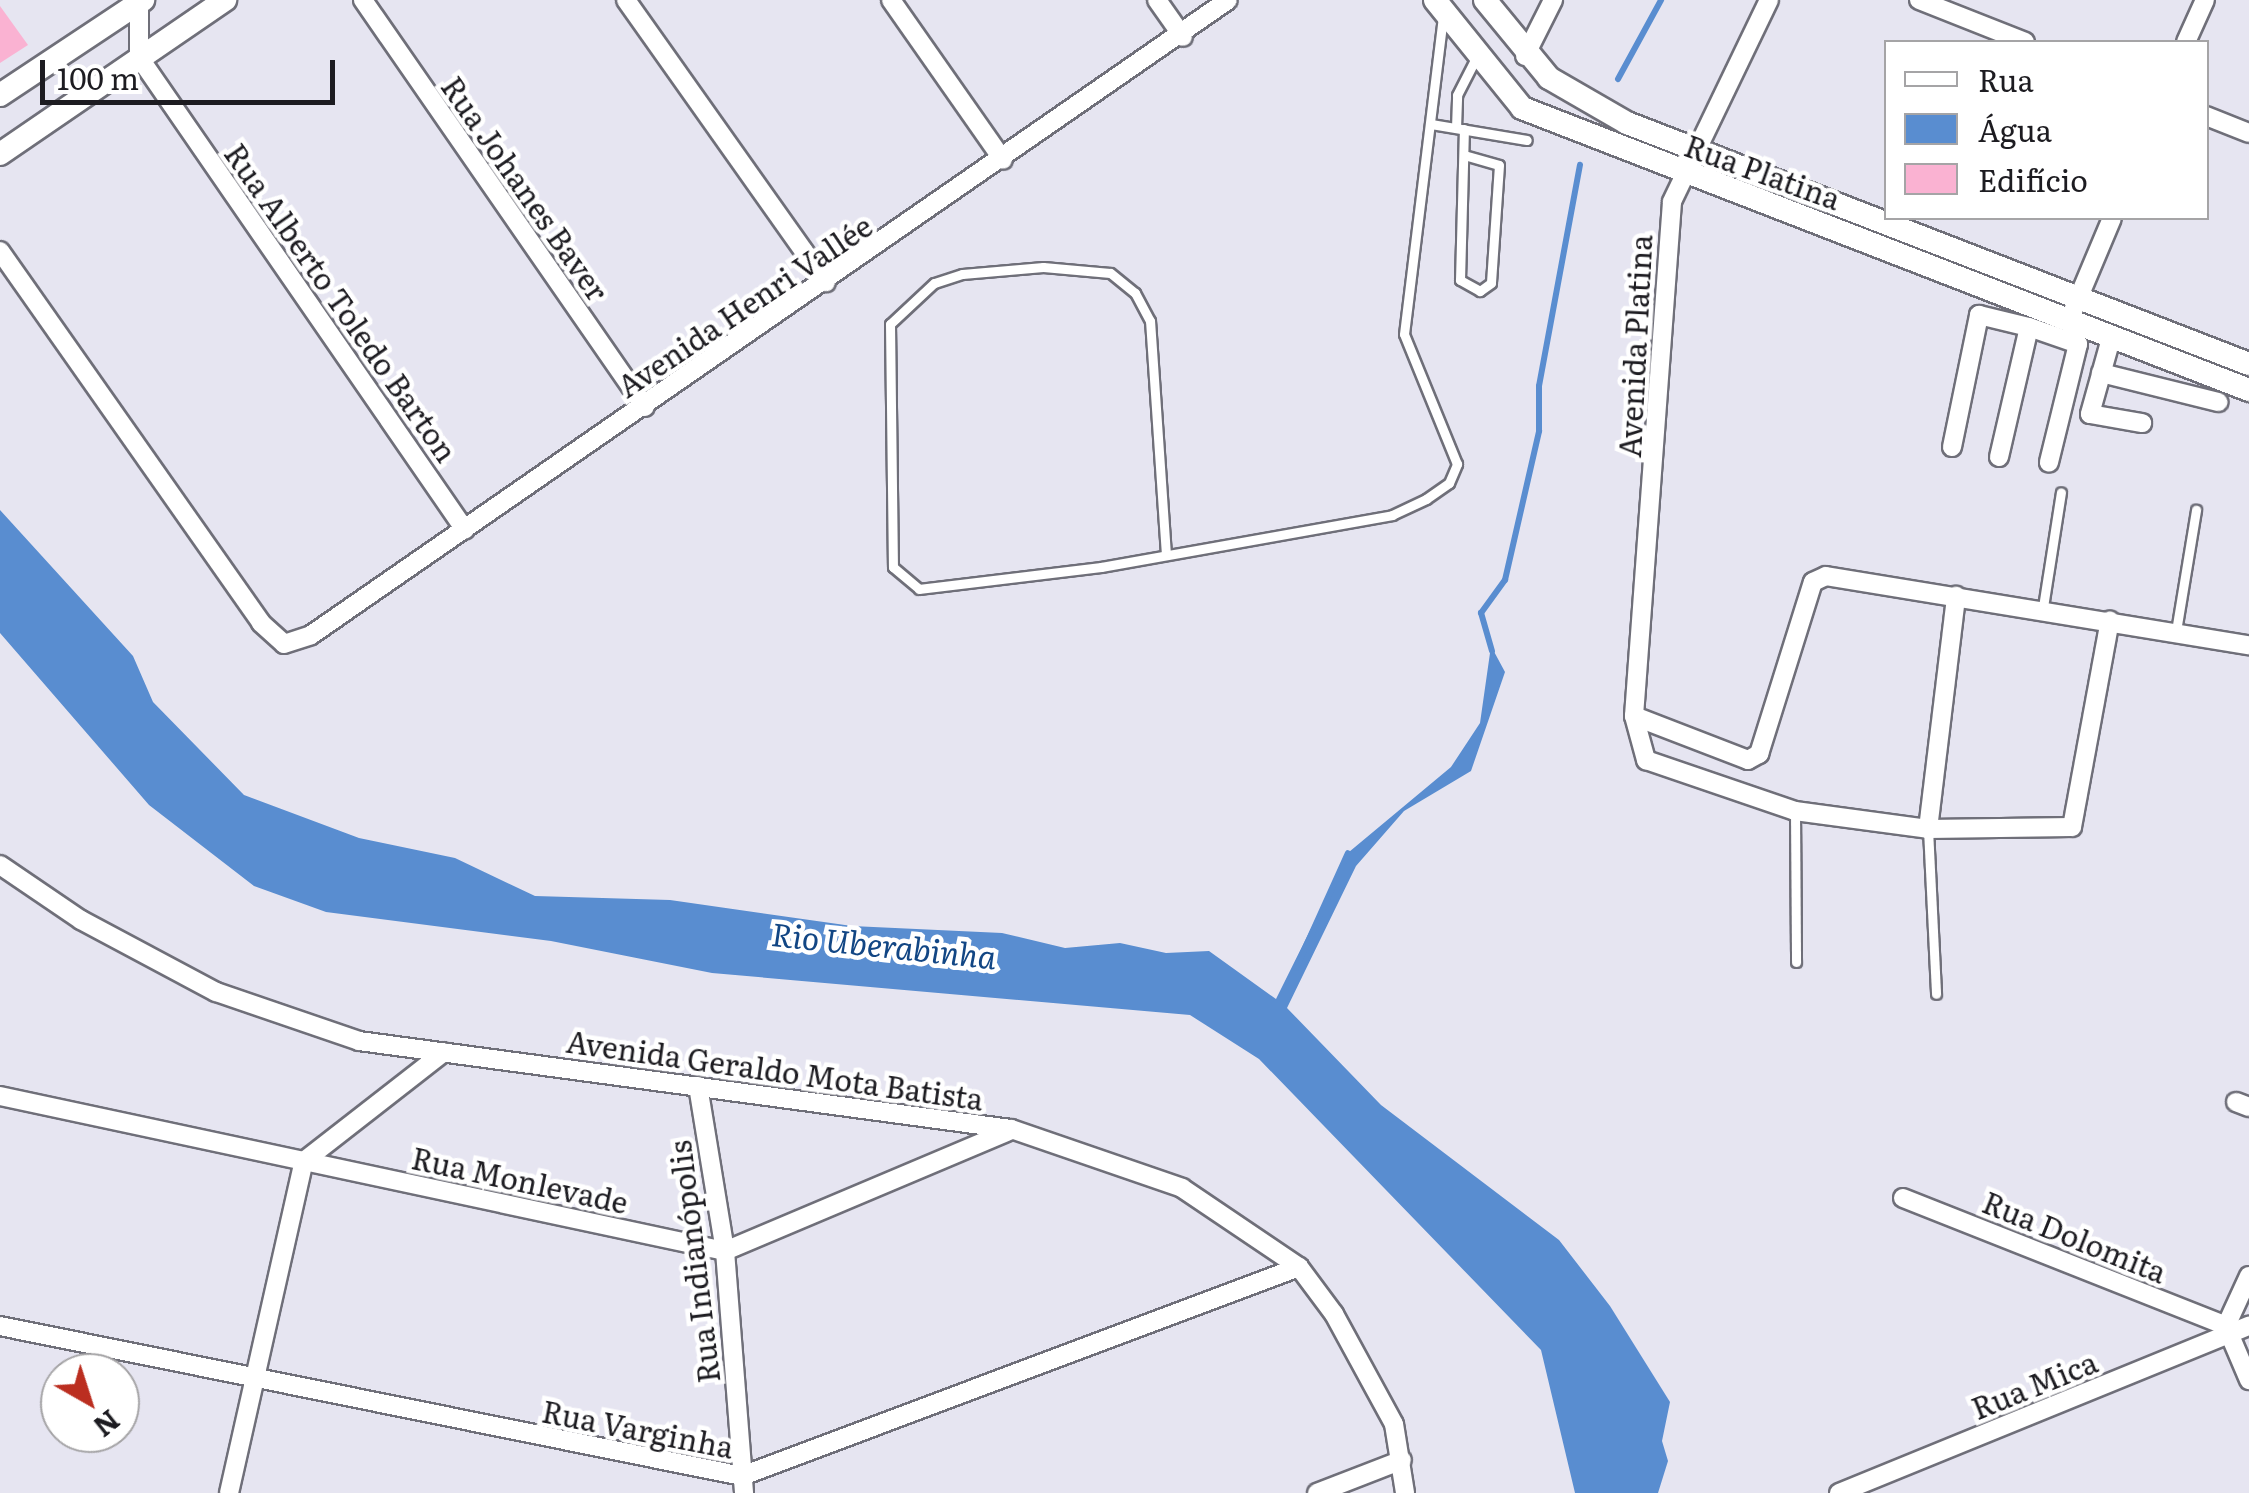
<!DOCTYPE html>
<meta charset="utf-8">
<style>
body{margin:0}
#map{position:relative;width:2249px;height:1493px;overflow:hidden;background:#e6e5f1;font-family:Literata,serif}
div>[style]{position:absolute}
.water>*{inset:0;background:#598dd0}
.stream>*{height:6px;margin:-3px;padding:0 3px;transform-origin:3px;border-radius:3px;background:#598dd0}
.building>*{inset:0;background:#fab2d2}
.roads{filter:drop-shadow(2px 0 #6f6f79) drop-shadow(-2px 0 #6f6f79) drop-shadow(0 2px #6f6f79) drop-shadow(0 -2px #6f6f79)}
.service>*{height:9px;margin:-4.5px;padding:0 4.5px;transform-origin:4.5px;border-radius:4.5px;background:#fff}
.minor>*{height:18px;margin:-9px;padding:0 9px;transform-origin:9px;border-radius:9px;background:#fff}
.tertiary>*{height:22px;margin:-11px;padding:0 11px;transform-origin:11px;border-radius:11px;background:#fff}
span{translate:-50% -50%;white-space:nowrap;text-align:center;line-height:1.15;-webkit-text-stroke:9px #fff;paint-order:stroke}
.street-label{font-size:30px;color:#1d1c21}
.water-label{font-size:32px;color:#124684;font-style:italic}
.legend{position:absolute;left:1884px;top:40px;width:325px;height:180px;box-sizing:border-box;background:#fff;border:2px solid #a5a4a6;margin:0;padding:12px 18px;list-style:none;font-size:30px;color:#1d1c21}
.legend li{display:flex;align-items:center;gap:20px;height:50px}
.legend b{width:50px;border:2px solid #a5a4a6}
.north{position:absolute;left:40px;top:1353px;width:100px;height:100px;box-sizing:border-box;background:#fff;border:2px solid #a5a4a6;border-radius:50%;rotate:141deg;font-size:28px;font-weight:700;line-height:40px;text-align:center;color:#1d1c21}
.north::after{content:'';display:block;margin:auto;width:35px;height:45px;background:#bb2e20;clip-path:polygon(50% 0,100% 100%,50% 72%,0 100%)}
.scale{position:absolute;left:40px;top:60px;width:295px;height:45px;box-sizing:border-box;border:5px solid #1d1c21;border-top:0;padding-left:12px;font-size:30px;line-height:35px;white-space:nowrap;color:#1d1c21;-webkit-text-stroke:8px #fff;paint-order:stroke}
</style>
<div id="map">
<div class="water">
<i style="clip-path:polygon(0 510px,133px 656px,153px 702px,244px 795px,359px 838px,455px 858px,535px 896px,670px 900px,852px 926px,1002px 933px,1065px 948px,1120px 943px,1166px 953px,1209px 951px,1276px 999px,1349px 852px,1451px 767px,1480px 723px,1491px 646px,1505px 672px,1471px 771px,1404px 811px,1356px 866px,1287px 1008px,1381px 1105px,1559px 1240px,1610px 1306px,1670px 1402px,1662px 1441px,1668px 1461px,1658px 1493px,1575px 1493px,1541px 1350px,1259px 1059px,1190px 1015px,712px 973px,551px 941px,326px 912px,254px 886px,149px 805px,0 633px)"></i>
</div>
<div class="stream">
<i style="left:1618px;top:79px;width:90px;rotate:-61.4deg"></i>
<i style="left:1492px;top:651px;width:40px;rotate:-106deg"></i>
<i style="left:1481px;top:613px;width:41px;rotate:-54deg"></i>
<i style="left:1505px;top:580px;width:153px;rotate:-77.1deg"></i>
<i style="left:1539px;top:431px;width:45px;rotate:-90deg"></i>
<i style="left:1539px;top:386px;width:225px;rotate:-79.5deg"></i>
<i style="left:1296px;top:968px;width:126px;rotate:-65.7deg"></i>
</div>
<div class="building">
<i style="clip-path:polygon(0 6px,28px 45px,0 63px)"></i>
</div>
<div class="roads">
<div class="service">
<i style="left:1431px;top:124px;width:97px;rotate:9.5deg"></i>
<i style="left:1456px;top:128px;width:33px;rotate:-88deg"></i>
<i style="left:1457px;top:95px;width:44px;rotate:-62.9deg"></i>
<i style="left:1464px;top:155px;width:36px;rotate:16deg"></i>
<i style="left:1499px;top:165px;width:118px;rotate:93.9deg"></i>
<i style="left:1491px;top:283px;width:14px;rotate:144deg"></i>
<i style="left:1480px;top:291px;width:23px;rotate:-151deg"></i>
<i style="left:1460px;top:280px;width:151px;rotate:-88.5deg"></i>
<i style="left:1166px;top:555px;width:235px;rotate:-93.9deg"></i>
<i style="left:1150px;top:321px;width:32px;rotate:-118deg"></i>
<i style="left:1135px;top:293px;width:32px;rotate:-141deg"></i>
<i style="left:1110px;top:273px;width:67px;rotate:-174.9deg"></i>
<i style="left:1043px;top:267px;width:81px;rotate:175.1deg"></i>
<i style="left:962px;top:274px;width:29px;rotate:162deg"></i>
<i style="left:934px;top:283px;width:60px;rotate:137deg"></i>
<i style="left:890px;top:324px;width:243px;rotate:89.3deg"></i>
<i style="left:893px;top:567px;width:34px;rotate:40deg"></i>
<i style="left:919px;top:589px;width:183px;rotate:-6.9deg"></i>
<i style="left:1101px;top:567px;width:296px;rotate:-10.1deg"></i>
<i style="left:1392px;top:515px;width:38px;rotate:-25deg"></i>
<i style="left:1426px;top:499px;width:28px;rotate:-35deg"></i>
<i style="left:1449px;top:483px;width:21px;rotate:-67deg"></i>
<i style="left:1457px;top:464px;width:140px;rotate:-112.2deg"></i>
<i style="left:1404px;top:334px;width:320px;rotate:-83deg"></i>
<i style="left:2043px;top:607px;width:116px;rotate:-81.1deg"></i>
<i style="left:2176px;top:631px;width:123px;rotate:-80.6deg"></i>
<i style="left:1795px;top:811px;width:151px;rotate:89.6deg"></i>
<i style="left:1928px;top:829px;width:165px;rotate:87.2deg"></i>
</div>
<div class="minor">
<i style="left:139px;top:0;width:57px;rotate:90deg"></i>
<i style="left:139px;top:57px;width:574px;rotate:55.42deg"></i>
<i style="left:363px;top:0;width:495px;rotate:55.3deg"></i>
<i style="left:626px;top:0;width:346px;rotate:54.7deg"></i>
<i style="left:891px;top:0;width:195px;rotate:55deg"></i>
<i style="left:1157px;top:0;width:45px;rotate:54.9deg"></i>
<i style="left:1769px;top:0;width:224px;rotate:115.7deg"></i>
<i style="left:1672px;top:202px;width:515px;rotate:94.23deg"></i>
<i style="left:1634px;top:716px;width:46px;rotate:74.7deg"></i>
<i style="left:1646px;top:760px;width:157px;rotate:18.9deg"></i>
<i style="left:1795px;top:811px;width:134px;rotate:7.7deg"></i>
<i style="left:1928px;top:829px;width:144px;rotate:-0.8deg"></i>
<i style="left:2072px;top:827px;width:210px;rotate:-79.6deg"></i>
<i style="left:1919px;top:0;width:114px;rotate:21.6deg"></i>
<i style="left:2186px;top:42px;width:46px;rotate:-65.7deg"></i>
<i style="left:1525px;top:56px;width:63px;rotate:-63.4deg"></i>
<i style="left:2206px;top:116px;width:46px;rotate:21.6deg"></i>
<i style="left:0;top:251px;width:454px;rotate:54.9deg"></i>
<i style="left:261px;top:623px;width:31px;rotate:42deg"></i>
<i style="left:284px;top:644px;width:28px;rotate:-18deg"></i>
<i style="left:311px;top:635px;width:1115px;rotate:-34.7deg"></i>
<i style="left:2070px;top:318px;width:108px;rotate:-67.2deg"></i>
<i style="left:2112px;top:335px;width:82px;rotate:105.6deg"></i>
<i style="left:2090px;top:414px;width:53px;rotate:9.8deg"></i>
<i style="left:2101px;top:373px;width:121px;rotate:13.9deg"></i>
<i style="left:1952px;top:447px;width:135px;rotate:-78.4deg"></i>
<i style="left:1979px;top:315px;width:51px;rotate:13.5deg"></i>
<i style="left:1999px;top:457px;width:133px;rotate:-77deg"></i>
<i style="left:2029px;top:327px;width:52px;rotate:19.1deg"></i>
<i style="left:2078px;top:344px;width:122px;rotate:103.8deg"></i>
<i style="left:1634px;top:716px;width:122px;rotate:21.1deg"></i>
<i style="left:1748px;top:760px;width:13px;rotate:-29deg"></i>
<i style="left:1759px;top:754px;width:180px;rotate:-72.6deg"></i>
<i style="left:1813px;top:582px;width:14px;rotate:-25deg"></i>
<i style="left:1826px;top:576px;width:429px;rotate:9.3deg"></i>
<i style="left:1928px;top:829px;width:235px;rotate:-83.1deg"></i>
<i style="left:0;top:865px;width:98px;rotate:34.2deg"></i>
<i style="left:81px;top:920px;width:153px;rotate:28.1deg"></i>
<i style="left:216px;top:992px;width:151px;rotate:18.9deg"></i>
<i style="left:359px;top:1041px;width:658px;rotate:7.69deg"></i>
<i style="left:1011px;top:1129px;width:181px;rotate:19deg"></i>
<i style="left:1182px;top:1188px;width:141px;rotate:34deg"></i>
<i style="left:1299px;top:1267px;width:59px;rotate:53.3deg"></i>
<i style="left:1334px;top:1314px;width:125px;rotate:61.4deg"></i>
<i style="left:1394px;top:1424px;width:70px;rotate:80.9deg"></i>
<i style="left:698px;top:1086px;width:167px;rotate:80.7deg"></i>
<i style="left:725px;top:1251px;width:243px;rotate:85.5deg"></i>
<i style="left:0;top:1096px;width:741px;rotate:12.07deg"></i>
<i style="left:725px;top:1251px;width:311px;rotate:-22.9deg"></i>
<i style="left:2236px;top:1102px;width:14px;rotate:21deg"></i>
<i style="left:1903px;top:1198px;width:347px;rotate:21.6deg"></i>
<i style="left:2249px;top:1276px;width:55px;rotate:114.7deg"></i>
<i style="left:2226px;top:1326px;width:59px;rotate:66.9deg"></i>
<i style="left:0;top:1326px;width:757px;rotate:11.43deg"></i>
<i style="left:742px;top:1476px;width:595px;rotate:-20.57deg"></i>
<i style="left:229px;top:1493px;width:340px;rotate:-77.3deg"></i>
<i style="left:304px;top:1161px;width:177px;rotate:-37.9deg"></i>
<i style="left:1317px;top:1493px;width:91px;rotate:-21.2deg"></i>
<i style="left:1839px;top:1493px;width:443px;rotate:-22.2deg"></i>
</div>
<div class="tertiary">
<i style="left:1435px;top:0;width:139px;rotate:51.1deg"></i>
<i style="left:1522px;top:108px;width:780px;rotate:21.2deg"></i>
<i style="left:1485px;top:0;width:101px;rotate:50.6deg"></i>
<i style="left:1549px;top:78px;width:90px;rotate:30deg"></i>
<i style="left:1627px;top:123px;width:667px;rotate:21.18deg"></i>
<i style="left:0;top:95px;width:172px;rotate:-33.6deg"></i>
<i style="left:0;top:154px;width:273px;rotate:-34.4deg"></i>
</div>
</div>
<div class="street-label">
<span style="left:1763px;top:171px;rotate:20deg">Rua Platina</span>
<span style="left:526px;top:188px;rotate:55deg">Rua Johanes Baver</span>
<span style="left:342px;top:302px;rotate:55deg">Rua Alberto Toledo Barton</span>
<span style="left:744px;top:305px;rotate:-34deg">Avenida Henri Vallée</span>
<span style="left:1634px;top:346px;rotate:-87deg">Avenida Platina</span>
<span style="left:775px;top:1069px;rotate:8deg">Avenida Geraldo Mota Batista</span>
<span style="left:520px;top:1179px;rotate:12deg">Rua Monlevade</span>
<span style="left:2075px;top:1236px;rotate:22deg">Rua Dolomita</span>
<span style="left:693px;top:1262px;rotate:-97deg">Rua Indianópolis</span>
<span style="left:2034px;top:1384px;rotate:-22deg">Rua Mica</span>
<span style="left:638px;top:1428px;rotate:11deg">Rua Varginha</span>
</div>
<div class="water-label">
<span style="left:884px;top:944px;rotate:6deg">Rio Uberabinha</span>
</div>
<ul class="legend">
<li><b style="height:12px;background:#fff"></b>Rua</li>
<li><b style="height:28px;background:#598dd0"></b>Água</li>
<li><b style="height:28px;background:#fab2d2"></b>Edifício</li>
</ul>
<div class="north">N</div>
<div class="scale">100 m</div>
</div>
